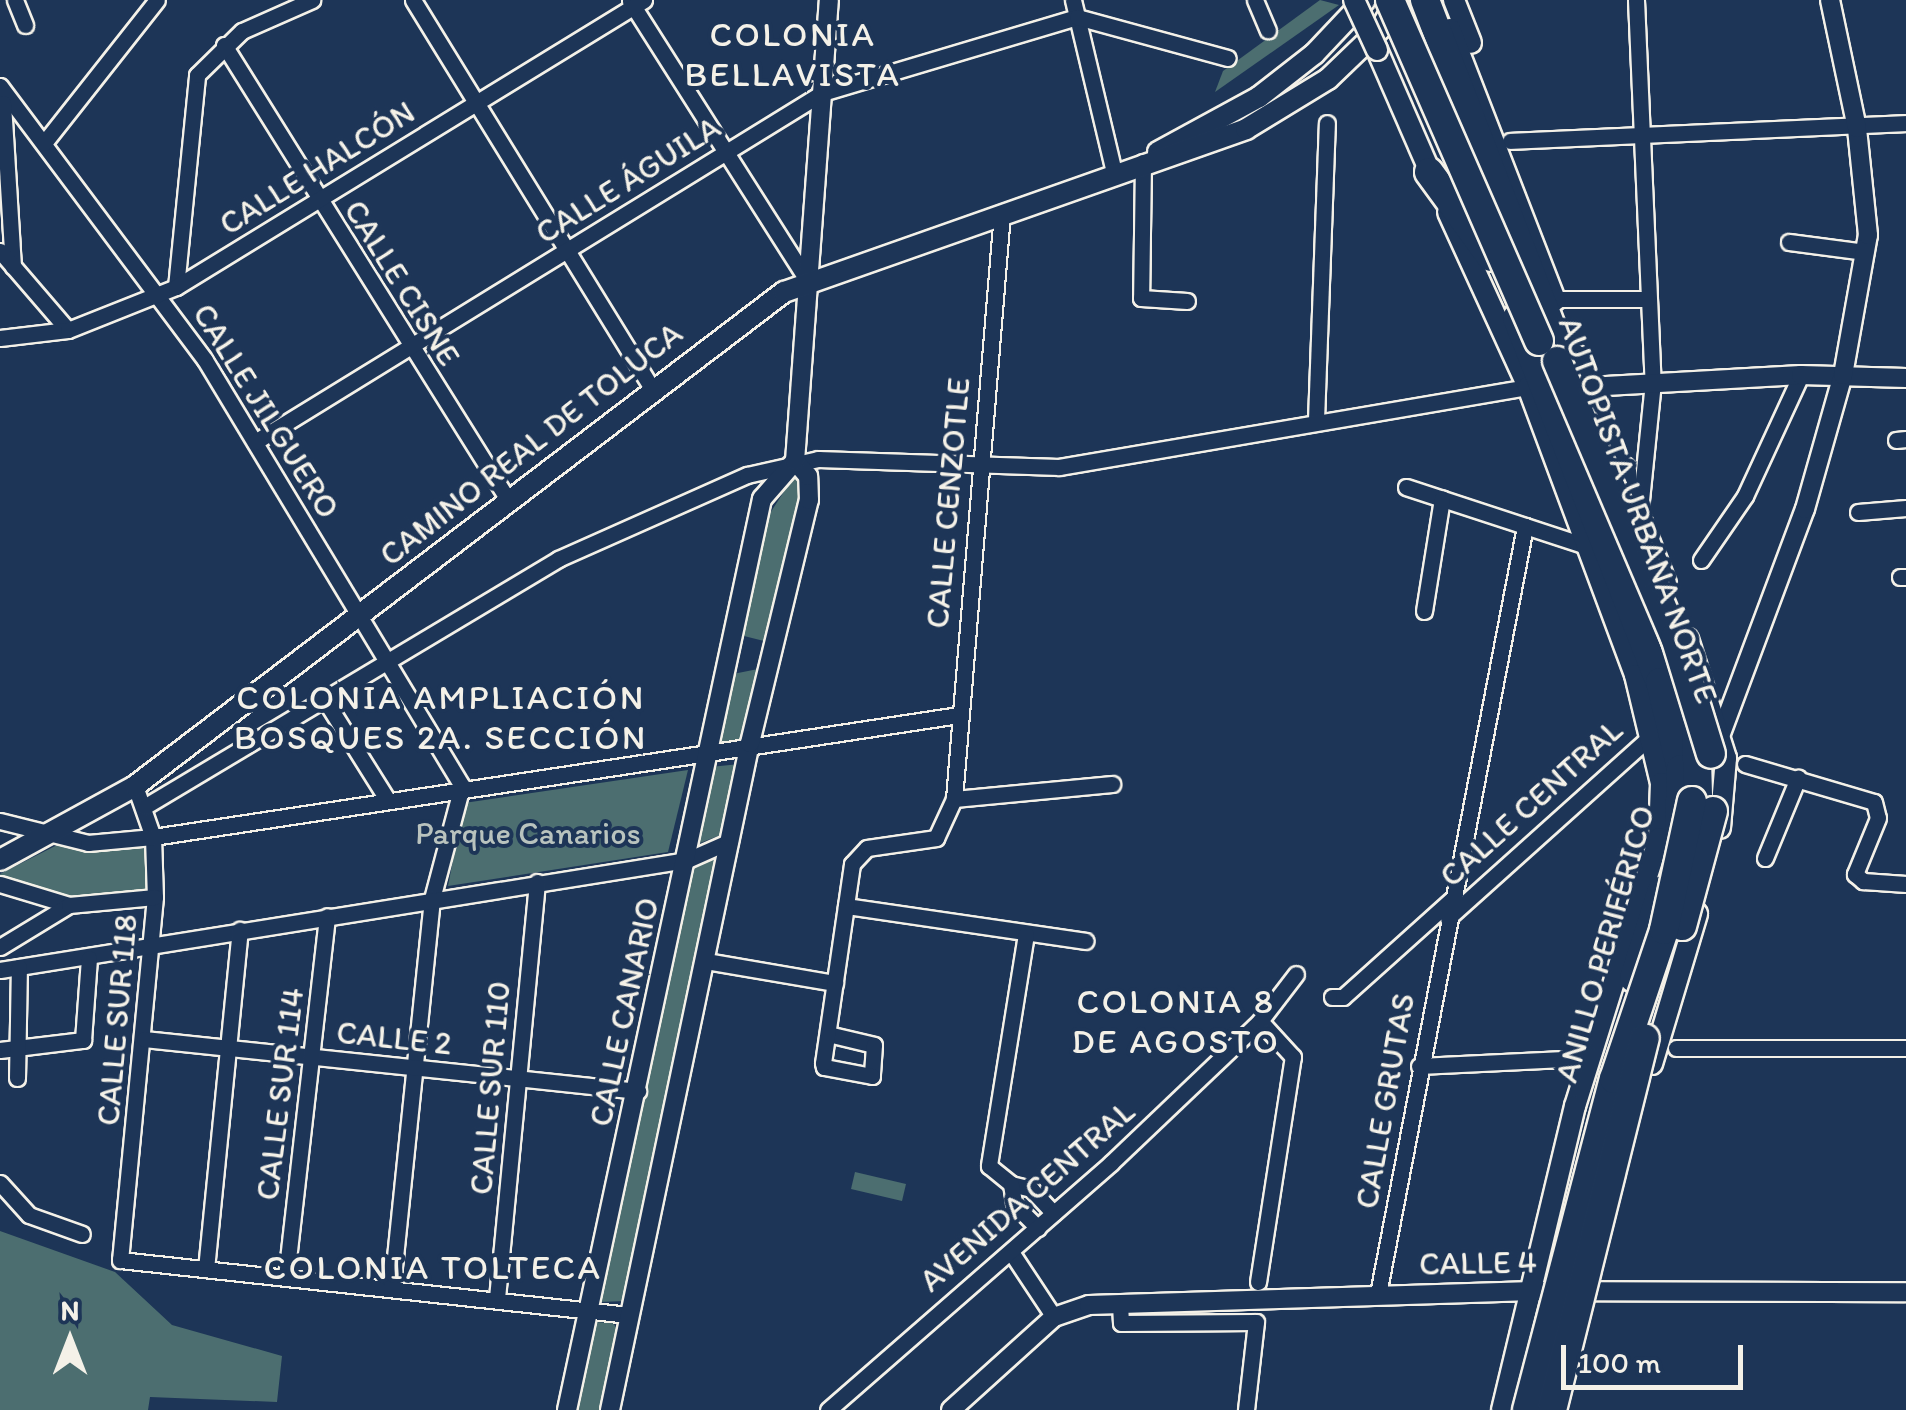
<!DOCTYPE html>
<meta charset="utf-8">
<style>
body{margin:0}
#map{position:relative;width:1906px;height:1410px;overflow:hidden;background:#1d3557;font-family:Itim,sans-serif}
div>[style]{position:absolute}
.green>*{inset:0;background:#4c6e70}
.roads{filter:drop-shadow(2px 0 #f4f1e8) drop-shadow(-2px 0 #f4f1e8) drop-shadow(0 2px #f4f1e8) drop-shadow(0 -2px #f4f1e8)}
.minor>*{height:15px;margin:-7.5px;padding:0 7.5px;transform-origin:7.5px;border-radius:7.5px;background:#1d3557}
.tertiary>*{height:18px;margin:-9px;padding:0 9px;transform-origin:9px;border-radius:9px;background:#1d3557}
.secondary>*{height:20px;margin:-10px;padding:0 10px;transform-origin:10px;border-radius:10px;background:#1d3557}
.motorway>*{height:28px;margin:-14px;padding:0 14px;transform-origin:14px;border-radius:14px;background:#1d3557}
.bridges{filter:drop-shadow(2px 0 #f4f1e8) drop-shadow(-2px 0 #f4f1e8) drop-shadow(0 2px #f4f1e8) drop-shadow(0 -2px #f4f1e8)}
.secondary-bridge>*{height:20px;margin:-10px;padding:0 10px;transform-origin:10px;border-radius:10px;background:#1d3557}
.motorway-bridge>*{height:28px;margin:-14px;padding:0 14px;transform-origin:14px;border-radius:14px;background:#1d3557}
span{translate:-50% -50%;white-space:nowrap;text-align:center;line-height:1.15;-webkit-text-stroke:8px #1d3557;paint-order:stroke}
.street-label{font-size:32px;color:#f4f1e8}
.park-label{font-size:32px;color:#b9c3be}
.neighbourhood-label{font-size:35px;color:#f4f1e8;letter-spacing:2.5px}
.north{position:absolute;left:20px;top:1290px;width:100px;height:100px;-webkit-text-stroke:8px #1d3557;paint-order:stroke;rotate:0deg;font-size:28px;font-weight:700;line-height:40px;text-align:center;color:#f4f1e8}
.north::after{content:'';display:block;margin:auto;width:35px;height:45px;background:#f4f1e8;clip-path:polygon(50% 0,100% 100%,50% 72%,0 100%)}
.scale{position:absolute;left:1561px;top:1345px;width:182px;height:45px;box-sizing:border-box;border:5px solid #f4f1e8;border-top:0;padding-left:12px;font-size:30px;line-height:35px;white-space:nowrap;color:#f4f1e8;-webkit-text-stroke:8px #1d3557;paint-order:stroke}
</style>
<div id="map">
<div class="green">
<i style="clip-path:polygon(1320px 0,1339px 5px,1215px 92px,1223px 71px)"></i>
<i style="clip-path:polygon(796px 473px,802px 484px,768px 642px,740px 635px,763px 524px)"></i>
<i style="clip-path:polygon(758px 669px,744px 739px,718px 743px,733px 674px)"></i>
<i style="clip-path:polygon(740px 764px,723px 834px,695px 845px,710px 767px)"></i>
<i style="clip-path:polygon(688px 770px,668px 852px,448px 886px,464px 803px)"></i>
<i style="clip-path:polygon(148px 839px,153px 895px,69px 903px,0 882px,0 874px,61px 843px)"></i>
<i style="clip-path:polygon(720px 857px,625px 1301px,599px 1302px,689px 868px)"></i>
<i style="clip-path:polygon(855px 1172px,906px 1184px,902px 1201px,851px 1189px)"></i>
<i style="clip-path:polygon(0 1231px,115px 1272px,172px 1325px,282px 1356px,277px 1402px,150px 1397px,148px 1410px,0 1410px)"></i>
<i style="clip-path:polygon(593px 1322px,613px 1323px,618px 1330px,601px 1410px,570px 1410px)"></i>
</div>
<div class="roads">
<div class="minor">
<i style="left:15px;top:0;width:27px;rotate:68deg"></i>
<i style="left:413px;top:0;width:454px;rotate:58.4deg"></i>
<i style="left:1073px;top:0;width:177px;rotate:76.6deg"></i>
<i style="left:1255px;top:0;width:33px;rotate:67deg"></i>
<i style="left:1636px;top:0;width:382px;rotate:87.5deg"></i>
<i style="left:1653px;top:382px;width:129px;rotate:95.8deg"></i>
<i style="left:630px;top:1px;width:332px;rotate:57.6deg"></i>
<i style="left:224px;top:45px;width:534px;rotate:58.01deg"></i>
<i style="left:0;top:86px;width:342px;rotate:53.2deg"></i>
<i style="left:205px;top:360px;width:498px;rotate:58.9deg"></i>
<i style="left:462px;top:786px;width:117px;rotate:104.9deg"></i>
<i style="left:432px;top:899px;width:391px;rotate:95.9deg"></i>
<i style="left:3px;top:103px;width:164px;rotate:86.5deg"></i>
<i style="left:1510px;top:141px;width:396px;rotate:-2.6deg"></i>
<i style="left:44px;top:143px;width:182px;rotate:-51.7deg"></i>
<i style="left:1143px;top:162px;width:136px;rotate:90.8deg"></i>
<i style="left:1141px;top:298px;width:46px;rotate:3.7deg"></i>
<i style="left:1789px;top:242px;width:77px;rotate:7.5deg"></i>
<i style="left:0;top:251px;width:104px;rotate:49.3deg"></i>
<i style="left:176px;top:287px;width:213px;rotate:-84.3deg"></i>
<i style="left:197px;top:75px;width:63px;rotate:-44.4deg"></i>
<i style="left:242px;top:31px;width:77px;rotate:-23.9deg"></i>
<i style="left:1555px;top:299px;width:93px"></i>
<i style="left:0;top:338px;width:68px;rotate:-6.7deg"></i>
<i style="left:68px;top:330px;width:116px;rotate:-21.7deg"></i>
<i style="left:176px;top:287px;width:549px;rotate:-31.52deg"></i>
<i style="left:1316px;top:420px;width:297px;rotate:-87.9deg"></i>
<i style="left:1896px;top:440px;width:10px;rotate:-6deg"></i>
<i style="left:255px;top:442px;width:666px;rotate:-31.61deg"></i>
<i style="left:822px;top:93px;width:266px;rotate:-16.6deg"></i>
<i style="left:1077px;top:17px;width:156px;rotate:15.2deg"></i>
<i style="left:1406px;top:487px;width:190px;rotate:18.1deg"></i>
<i style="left:1858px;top:512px;width:48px;rotate:-4.8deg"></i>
<i style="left:1701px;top:560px;width:78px;rotate:-55.5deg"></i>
<i style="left:1745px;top:496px;width:133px;rotate:-65.2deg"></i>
<i style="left:1900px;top:577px;width:6px"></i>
<i style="left:1424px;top:611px;width:114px;rotate:-80.9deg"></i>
<i style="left:323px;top:697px;width:120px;rotate:57.9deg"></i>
<i style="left:1745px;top:764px;width:134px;rotate:16.4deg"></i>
<i style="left:1874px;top:802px;width:16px;rotate:76deg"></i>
<i style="left:1878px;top:818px;width:61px;rotate:112.3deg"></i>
<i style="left:1855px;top:874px;width:11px;rotate:41deg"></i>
<i style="left:1863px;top:881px;width:43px;rotate:4deg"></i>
<i style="left:135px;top:786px;width:54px;rotate:70.6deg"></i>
<i style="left:153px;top:837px;width:60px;rotate:88.1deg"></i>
<i style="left:155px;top:897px;width:365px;rotate:95.5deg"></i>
<i style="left:120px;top:1260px;width:512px;rotate:6.17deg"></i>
<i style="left:954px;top:799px;width:159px;rotate:-5.4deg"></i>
<i style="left:144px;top:807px;width:483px;rotate:-30.9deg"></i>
<i style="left:558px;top:559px;width:207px;rotate:-24deg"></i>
<i style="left:747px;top:475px;width:73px;rotate:-12.7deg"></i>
<i style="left:818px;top:459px;width:241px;rotate:1.9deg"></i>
<i style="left:1059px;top:467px;width:476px;rotate:-9.7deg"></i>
<i style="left:0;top:821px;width:91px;rotate:14deg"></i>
<i style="left:88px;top:843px;width:65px;rotate:-5.3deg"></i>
<i style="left:153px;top:837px;width:815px;rotate:-8.61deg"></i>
<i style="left:1765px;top:858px;width:87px;rotate:-67.6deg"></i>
<i style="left:0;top:884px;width:72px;rotate:16.9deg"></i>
<i style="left:846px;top:906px;width:242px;rotate:8.3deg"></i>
<i style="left:1448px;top:918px;width:277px;rotate:-41.9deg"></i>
<i style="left:1026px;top:934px;width:235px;rotate:99.1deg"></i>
<i style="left:989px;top:1166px;width:28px;rotate:39deg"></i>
<i style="left:1011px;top:1184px;width:21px;rotate:14deg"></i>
<i style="left:1031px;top:1189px;width:33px;rotate:47deg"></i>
<i style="left:0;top:947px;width:81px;rotate:-31.3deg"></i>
<i style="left:69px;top:905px;width:86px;rotate:-5.3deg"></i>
<i style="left:706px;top:961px;width:131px;rotate:9.7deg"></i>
<i style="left:0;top:970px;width:696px;rotate:-9.1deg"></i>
<i style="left:687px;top:860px;width:47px;rotate:-23.8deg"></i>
<i style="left:1332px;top:997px;width:11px"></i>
<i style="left:1343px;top:997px;width:145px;rotate:-41.9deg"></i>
<i style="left:828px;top:1034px;width:47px;rotate:13.4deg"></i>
<i style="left:874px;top:1045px;width:31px;rotate:94deg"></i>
<i style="left:872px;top:1076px;width:49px;rotate:-169.4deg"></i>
<i style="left:824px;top:1067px;width:4px;rotate:-104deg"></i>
<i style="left:823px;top:1063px;width:201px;rotate:-81.7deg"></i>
<i style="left:852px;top:864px;width:22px;rotate:-47deg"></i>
<i style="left:867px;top:848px;width:70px;rotate:-8.2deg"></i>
<i style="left:936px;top:838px;width:43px;rotate:-65.2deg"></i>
<i style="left:954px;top:799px;width:588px;rotate:-85.32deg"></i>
<i style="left:144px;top:1039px;width:497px;rotate:6deg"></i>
<i style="left:1676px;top:1048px;width:230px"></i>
<i style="left:0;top:1050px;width:84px;rotate:-6.9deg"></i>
<i style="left:83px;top:1040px;width:82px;rotate:-85.8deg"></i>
<i style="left:1419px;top:1066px;width:145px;rotate:-2.8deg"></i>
<i style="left:17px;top:1078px;width:111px;rotate:-89deg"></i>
<i style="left:0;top:1183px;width:43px;rotate:47.8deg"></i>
<i style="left:29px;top:1215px;width:56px;rotate:19.7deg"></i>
<i style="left:1011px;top:1184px;width:20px;rotate:81deg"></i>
<i style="left:1014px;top:1204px;width:34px;rotate:45deg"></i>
<i style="left:1011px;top:1252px;width:78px;rotate:56.5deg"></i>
<i style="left:206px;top:1269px;width:341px;rotate:-84.3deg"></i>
<i style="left:286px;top:1277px;width:363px;rotate:-83.5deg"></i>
<i style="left:1258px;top:1282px;width:228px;rotate:-81.2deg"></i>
<i style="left:1293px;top:1057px;width:49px;rotate:-132.5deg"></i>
<i style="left:1378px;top:1294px;width:782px;rotate:-79.16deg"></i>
<i style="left:497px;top:1298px;width:418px;rotate:-84.5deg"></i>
<i style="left:1120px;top:1304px;width:19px;rotate:87deg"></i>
<i style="left:1121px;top:1323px;width:135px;rotate:-0.4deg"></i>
<i style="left:1256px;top:1322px;width:89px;rotate:96.5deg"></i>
<i style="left:828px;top:1410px;width:376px;rotate:-41.1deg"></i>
<i style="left:1111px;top:1163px;width:206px;rotate:-43.6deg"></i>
<i style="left:1260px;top:1021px;width:59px;rotate:-52.5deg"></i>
</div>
<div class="tertiary">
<i style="left:1588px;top:387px;width:213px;rotate:-3.2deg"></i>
<i style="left:1801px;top:375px;width:105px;rotate:1.6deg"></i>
<i style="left:1720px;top:736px;width:242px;rotate:-69.5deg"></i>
<i style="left:1805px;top:509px;width:139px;rotate:-74.2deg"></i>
<i style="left:1843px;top:375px;width:142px;rotate:-79.9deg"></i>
<i style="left:1868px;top:235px;width:108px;rotate:-95.9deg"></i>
<i style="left:1857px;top:128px;width:131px;rotate:-101.9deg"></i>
<i style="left:567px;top:1410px;width:932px;rotate:-77.92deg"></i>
<i style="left:762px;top:499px;width:50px;rotate:-49deg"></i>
<i style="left:610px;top:1410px;width:682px;rotate:-78.15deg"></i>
<i style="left:750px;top:743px;width:250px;rotate:-76.4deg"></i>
<i style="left:809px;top:500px;width:24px;rotate:-92deg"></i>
<i style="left:808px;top:476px;width:20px;rotate:-131deg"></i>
<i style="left:795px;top:461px;width:462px;rotate:-85.8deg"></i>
<i style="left:951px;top:1410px;width:139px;rotate:-42.1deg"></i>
<i style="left:1054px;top:1317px;width:37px;rotate:-19deg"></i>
<i style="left:1089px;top:1305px;width:444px;rotate:-1.8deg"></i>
<i style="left:1533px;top:1291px;width:373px;rotate:0.2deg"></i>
</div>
<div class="secondary">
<i style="left:1454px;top:0;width:46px;rotate:68.4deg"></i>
<i style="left:1450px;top:29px;width:291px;rotate:68.8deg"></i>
<i style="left:1377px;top:50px;width:143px;rotate:66.5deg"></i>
<i style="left:1158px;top:152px;width:115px;rotate:-28.6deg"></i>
<i style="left:1259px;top:97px;width:70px;rotate:-38deg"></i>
<i style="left:1314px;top:54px;width:74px;rotate:-46.6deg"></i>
<i style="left:1448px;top:212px;width:192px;rotate:65.4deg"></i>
<i style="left:1528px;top:387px;width:307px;rotate:69.6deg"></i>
<i style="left:1635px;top:675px;width:111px;rotate:76.5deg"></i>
<i style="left:1661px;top:783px;width:55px;rotate:92.1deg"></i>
<i style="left:1659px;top:838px;width:281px;rotate:107.4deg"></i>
<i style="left:1575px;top:1106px;width:313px;rotate:103.5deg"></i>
<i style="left:1576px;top:355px;width:246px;rotate:68.5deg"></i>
<i style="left:1688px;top:639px;width:125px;rotate:72.3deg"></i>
<i style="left:1726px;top:758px;width:70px;rotate:94.9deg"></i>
<i style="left:0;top:860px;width:154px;rotate:-28.7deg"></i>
<i style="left:135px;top:786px;width:816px;rotate:-37.28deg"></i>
<i style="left:784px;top:292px;width:490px;rotate:-19.4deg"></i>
<i style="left:1246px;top:129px;width:96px;rotate:-31.4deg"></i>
<i style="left:1328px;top:79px;width:74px;rotate:-43.9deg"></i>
<i style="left:1381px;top:28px;width:32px;rotate:-60deg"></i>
<i style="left:1652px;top:1064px;width:157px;rotate:-73.3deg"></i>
</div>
<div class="motorway">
<i style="left:1425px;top:0;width:408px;rotate:68.9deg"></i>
<i style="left:1429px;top:172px;width:105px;rotate:53.9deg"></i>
<i style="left:1517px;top:318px;width:391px;rotate:68.6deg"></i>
<i style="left:1660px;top:682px;width:89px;rotate:76.4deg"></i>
<i style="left:1681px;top:769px;width:60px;rotate:91.9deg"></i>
<i style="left:1622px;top:471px;width:45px;rotate:84.9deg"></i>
<i style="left:1696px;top:727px;width:102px;rotate:88.3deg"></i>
<i style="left:1634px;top:978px;width:92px;rotate:-72.3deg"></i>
</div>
</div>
<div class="bridges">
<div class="secondary-bridge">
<i style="left:1354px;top:0;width:55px;rotate:65.3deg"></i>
</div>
<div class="motorway-bridge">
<i style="left:1390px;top:0;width:372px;rotate:66.4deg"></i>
<i style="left:1557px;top:361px;width:300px;rotate:66.9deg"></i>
<i style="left:1675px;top:637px;width:122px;rotate:72.9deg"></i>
<i style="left:1682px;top:926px;width:119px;rotate:-74.9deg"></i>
<i style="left:1527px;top:1410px;width:342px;rotate:-75.3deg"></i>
<i style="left:1614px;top:1079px;width:157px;rotate:-71.4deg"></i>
<i style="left:1664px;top:930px;width:132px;rotate:-77.8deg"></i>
<i style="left:1552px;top:1410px;width:383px;rotate:-76deg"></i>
</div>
</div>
<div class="street-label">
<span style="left:317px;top:168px;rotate:-32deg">CALLE HALCÓN</span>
<span style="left:628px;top:180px;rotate:-32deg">CALLE ÁGUILA</span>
<span style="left:402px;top:283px;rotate:58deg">CALLE CISNE</span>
<span style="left:266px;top:411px;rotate:58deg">CALLE JILGUERO</span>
<span style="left:531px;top:444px;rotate:-38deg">CAMINO REAL DE TOLUCA</span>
<span style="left:948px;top:503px;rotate:-85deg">CALLE CENZOTLE</span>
<span style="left:1638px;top:510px;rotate:70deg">AUTOPISTA URBANA NORTE</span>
<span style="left:1531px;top:803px;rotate:-42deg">CALLE CENTRAL</span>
<span style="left:1605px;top:944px;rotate:-74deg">ANILLO PERIFÉRICO</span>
<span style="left:624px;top:1012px;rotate:-78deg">CALLE CANARIO</span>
<span style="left:117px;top:1020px;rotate:-85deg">CALLE SUR 118</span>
<span style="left:394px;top:1038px;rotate:6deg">CALLE 2</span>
<span style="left:490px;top:1088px;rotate:-85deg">CALLE SUR 110</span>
<span style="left:280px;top:1094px;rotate:-83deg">CALLE SUR 114</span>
<span style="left:1385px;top:1101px;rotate:-80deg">CALLE GRUTAS</span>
<span style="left:1027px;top:1196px;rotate:-41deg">AVENIDA CENTRAL</span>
<span style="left:1478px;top:1263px;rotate:-1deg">CALLE 4</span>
</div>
<div class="park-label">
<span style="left:528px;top:833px">Parque Canarios</span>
</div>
<div class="neighbourhood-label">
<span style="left:793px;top:54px">COLONIA<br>BELLAVISTA</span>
<span style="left:441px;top:717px">COLONIA AMPLIACIÓN<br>BOSQUES 2A. SECCIÓN</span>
<span style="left:1176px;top:1021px">COLONIA 8<br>DE AGOSTO</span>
<span style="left:433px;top:1267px">COLONIA TOLTECA</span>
</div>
<div class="north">N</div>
<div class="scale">100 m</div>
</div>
